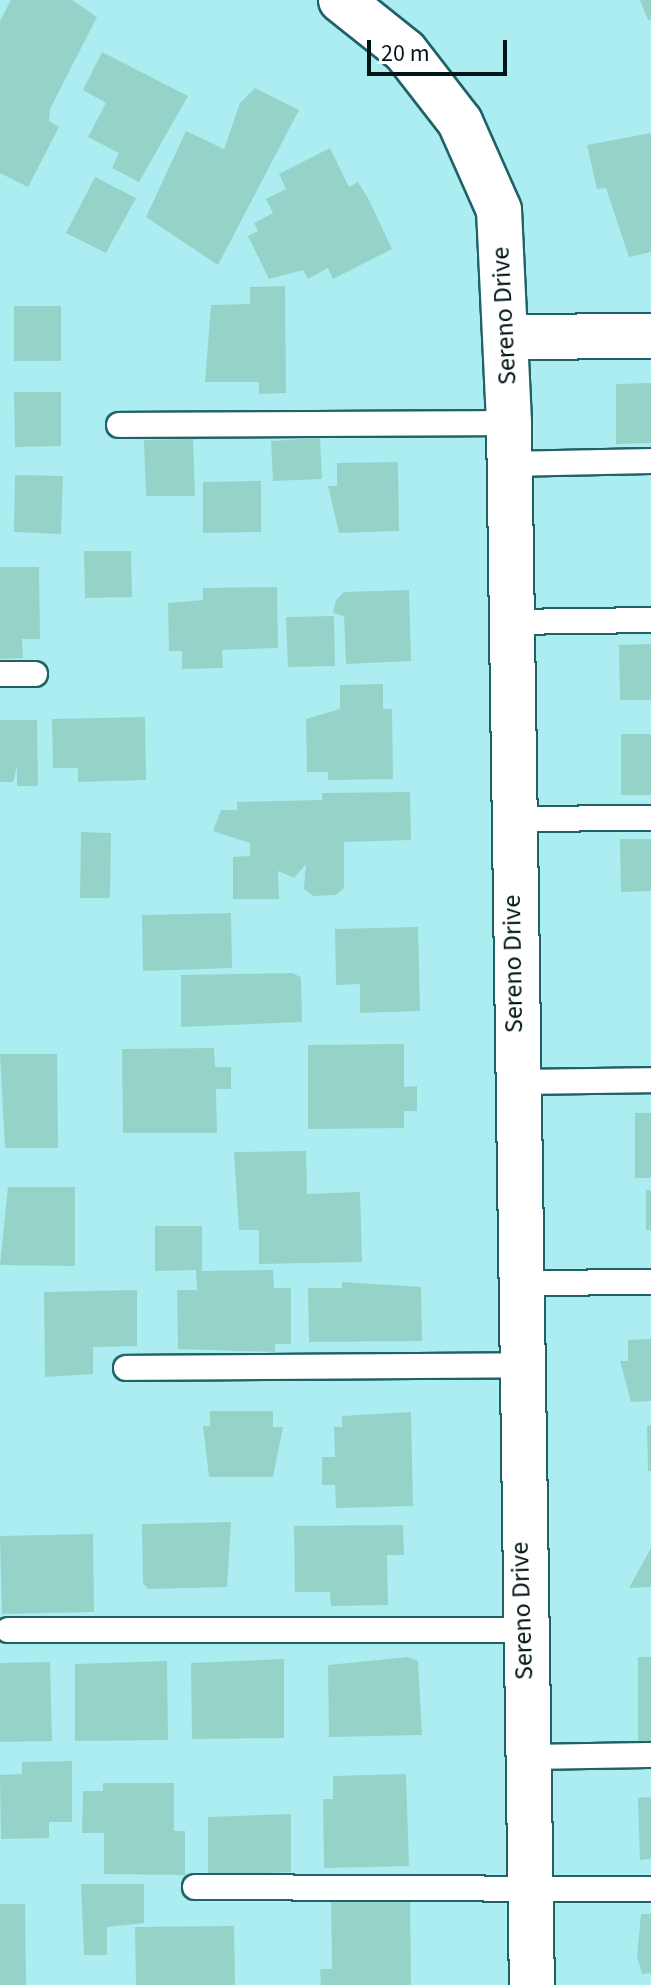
<!DOCTYPE html>
<style>
body{margin:0}
#map{position:relative;width:651px;height:1985px;overflow:hidden;background:#acedf2;font-family:"Source Sans 3",sans-serif}
div>[style]{position:absolute}
.building>*{inset:0;background:#95d3c8}
.roads{filter:drop-shadow(2px 0 #206267) drop-shadow(-2px 0 #206267) drop-shadow(0 2px #206267) drop-shadow(0 -2px #206267)}
.service>*{height:24px;margin:-12px;padding:0 12px;transform-origin:12px;border-radius:12px;background:#fff}
.minor>*{height:44px;margin:-22px;padding:0 22px;transform-origin:22px;border-radius:22px;background:#fff}
.tertiary>*{height:44px;margin:-22px;padding:0 22px;transform-origin:22px;border-radius:22px;background:#fff}
span{translate:-50% -50%;white-space:nowrap;text-align:center;line-height:1.15;-webkit-text-stroke:6px #fff;paint-order:stroke}
.street-label{font-size:26px;color:#001517}
.scale{position:absolute;left:367px;top:40px;width:140px;height:36px;box-sizing:border-box;border:4px solid #001517;border-top:0;padding-left:10px;font-size:24px;line-height:28px;white-space:nowrap;color:#001517;-webkit-text-stroke:6px #fff;paint-order:stroke}
</style>
<div id="map">
<div class="building">
<i style="clip-path:polygon(11px 0,72px 0,97px 17px,50px 109px,49px 121px,59px 127px,28px 187px,0 173px,0 21px)"></i>
<i style="clip-path:polygon(640px 0,651px 0,651px 19px,648px 20px)"></i>
<i style="clip-path:polygon(102px 52px,188px 96px,139px 182px,112px 168px,119px 153px,88px 137px,106px 103px,83px 90px)"></i>
<i style="clip-path:polygon(255px 88px,299px 110px,218px 265px,146px 217px,186px 131px,224px 149px,240px 103px)"></i>
<i style="clip-path:polygon(651px 133px,651px 252px,629px 257px,606px 188px,597px 189px,587px 145px)"></i>
<i style="clip-path:polygon(330px 148px,349px 187px,358px 182px,369px 200px,392px 249px,333px 279px,328px 268px,308px 279px,303px 270px,269px 279px,248px 236px,258px 231px,254px 223px,273px 213px,266px 199px,286px 189px,279px 174px)"></i>
<i style="clip-path:polygon(95px 177px,136px 198px,106px 253px,66px 233px)"></i>
<i style="clip-path:polygon(285px 286px,286px 393px,259px 394px,259px 382px,205px 382px,211px 305px,250px 304px,250px 287px)"></i>
<i style="clip-path:polygon(14px 306px,61px 306px,61px 361px,14px 361px)"></i>
<i style="clip-path:polygon(651px 383px,651px 443px,616px 444px,616px 384px)"></i>
<i style="clip-path:polygon(14px 392px,61px 392px,61px 446px,15px 447px)"></i>
<i style="clip-path:polygon(320px 438px,322px 479px,273px 481px,271px 441px)"></i>
<i style="clip-path:polygon(193px 439px,195px 496px,146px 496px,144px 440px)"></i>
<i style="clip-path:polygon(398px 462px,399px 531px,339px 533px,328px 486px,337px 486px,337px 463px)"></i>
<i style="clip-path:polygon(15px 475px,63px 476px,61px 534px,14px 532px)"></i>
<i style="clip-path:polygon(261px 481px,261px 532px,203px 533px,203px 482px)"></i>
<i style="clip-path:polygon(84px 551px,131px 551px,132px 597px,85px 598px)"></i>
<i style="clip-path:polygon(0 567px,39px 567px,40px 639px,22px 639px,23px 658px,0 659px)"></i>
<i style="clip-path:polygon(277px 587px,278px 648px,222px 650px,223px 668px,182px 669px,182px 651px,169px 651px,168px 603px,203px 600px,203px 588px)"></i>
<i style="clip-path:polygon(409px 590px,411px 661px,346px 664px,344px 616px,333px 613px,336px 600px,344px 592px)"></i>
<i style="clip-path:polygon(334px 616px,335px 666px,288px 667px,286px 617px)"></i>
<i style="clip-path:polygon(651px 644px,651px 700px,620px 700px,619px 645px)"></i>
<i style="clip-path:polygon(383px 684px,383px 709px,392px 709px,393px 779px,328px 780px,328px 772px,307px 772px,306px 719px,340px 709px,340px 685px)"></i>
<i style="clip-path:polygon(145px 717px,146px 780px,78px 782px,78px 768px,53px 768px,52px 719px)"></i>
<i style="clip-path:polygon(0 720px,37px 720px,38px 786px,17px 786px,17px 767px,13px 782px,0 782px)"></i>
<i style="clip-path:polygon(621px 734px,651px 734px,651px 795px,621px 795px)"></i>
<i style="clip-path:polygon(410px 792px,411px 840px,344px 842px,344px 888px,336px 895px,313px 896px,304px 889px,306px 864px,294px 878px,278px 871px,279px 899px,233px 899px,233px 857px,250px 856px,250px 843px,213px 831px,221px 810px,237px 810px,237px 802px,322px 800px,322px 793px)"></i>
<i style="clip-path:polygon(81px 832px,111px 833px,110px 898px,80px 898px)"></i>
<i style="clip-path:polygon(620px 839px,651px 839px,651px 891px,621px 892px)"></i>
<i style="clip-path:polygon(231px 913px,232px 968px,143px 971px,142px 915px)"></i>
<i style="clip-path:polygon(418px 927px,420px 1011px,360px 1013px,360px 984px,336px 985px,335px 929px)"></i>
<i style="clip-path:polygon(292px 973px,301px 977px,302px 1022px,181px 1027px,181px 975px)"></i>
<i style="clip-path:polygon(404px 1044px,404px 1087px,417px 1086px,417px 1111px,404px 1111px,404px 1128px,308px 1129px,308px 1045px)"></i>
<i style="clip-path:polygon(214px 1048px,215px 1067px,231px 1067px,231px 1089px,216px 1089px,217px 1133px,123px 1133px,122px 1049px)"></i>
<i style="clip-path:polygon(0 1054px,57px 1054px,58px 1148px,5px 1148px)"></i>
<i style="clip-path:polygon(635px 1113px,651px 1113px,651px 1178px,635px 1178px)"></i>
<i style="clip-path:polygon(306px 1151px,307px 1194px,360px 1192px,362px 1262px,259px 1264px,259px 1230px,239px 1230px,234px 1152px)"></i>
<i style="clip-path:polygon(8px 1187px,75px 1187px,75px 1266px,0 1265px)"></i>
<i style="clip-path:polygon(646px 1190px,651px 1190px,651px 1230px,646px 1230px)"></i>
<i style="clip-path:polygon(155px 1226px,202px 1226px,202px 1271px,273px 1270px,274px 1288px,291px 1288px,291px 1344px,275px 1344px,275px 1352px,178px 1349px,177px 1290px,197px 1290px,196px 1270px,155px 1271px)"></i>
<i style="clip-path:polygon(342px 1282px,421px 1287px,422px 1341px,309px 1342px,308px 1288px,342px 1288px)"></i>
<i style="clip-path:polygon(137px 1290px,137px 1346px,93px 1347px,93px 1374px,45px 1377px,44px 1292px)"></i>
<i style="clip-path:polygon(651px 1339px,651px 1401px,631px 1402px,620px 1361px,628px 1361px,628px 1340px)"></i>
<i style="clip-path:polygon(210px 1411px,273px 1411px,273px 1427px,283px 1427px,273px 1477px,209px 1477px,203px 1426px,210px 1426px)"></i>
<i style="clip-path:polygon(411px 1412px,413px 1506px,336px 1508px,335px 1485px,322px 1485px,322px 1457px,335px 1457px,334px 1427px,342px 1427px,342px 1416px)"></i>
<i style="clip-path:polygon(651px 1425px,651px 1471px,648px 1471px,647px 1426px)"></i>
<i style="clip-path:polygon(231px 1522px,227px 1587px,148px 1589px,143px 1583px,142px 1524px)"></i>
<i style="clip-path:polygon(403px 1525px,404px 1555px,387px 1555px,388px 1605px,331px 1606px,330px 1592px,295px 1592px,294px 1526px)"></i>
<i style="clip-path:polygon(93px 1534px,94px 1612px,2px 1614px,0 1536px)"></i>
<i style="clip-path:polygon(651px 1548px,651px 1587px,629px 1588px)"></i>
<i style="clip-path:polygon(408px 1657px,418px 1661px,422px 1735px,329px 1737px,328px 1665px)"></i>
<i style="clip-path:polygon(638px 1657px,651px 1657px,651px 1741px,638px 1741px)"></i>
<i style="clip-path:polygon(284px 1659px,284px 1738px,192px 1739px,191px 1663px)"></i>
<i style="clip-path:polygon(167px 1661px,168px 1740px,75px 1741px,75px 1664px)"></i>
<i style="clip-path:polygon(50px 1662px,52px 1741px,0 1742px,0 1663px)"></i>
<i style="clip-path:polygon(72px 1761px,72px 1822px,49px 1822px,49px 1838px,1px 1839px,0 1775px,22px 1774px,22px 1762px)"></i>
<i style="clip-path:polygon(406px 1774px,409px 1866px,324px 1868px,323px 1799px,333px 1799px,333px 1776px)"></i>
<i style="clip-path:polygon(103px 1783px,174px 1783px,174px 1831px,185px 1831px,185px 1875px,104px 1874px,104px 1833px,82px 1833px,83px 1791px,103px 1791px)"></i>
<i style="clip-path:polygon(651px 1797px,651px 1859px,640px 1860px,638px 1798px)"></i>
<i style="clip-path:polygon(291px 1814px,291px 1872px,208px 1876px,208px 1817px)"></i>
<i style="clip-path:polygon(81px 1884px,144px 1884px,144px 1923px,107px 1927px,107px 1955px,84px 1955px)"></i>
<i style="clip-path:polygon(410px 1898px,411px 1985px,321px 1985px,320px 1969px,332px 1969px,331px 1901px)"></i>
<i style="clip-path:polygon(0 1904px,25px 1904px,26px 1985px,0 1985px)"></i>
<i style="clip-path:polygon(641px 1914px,651px 1914px,651px 1973px,642px 1974px,637px 1956px)"></i>
<i style="clip-path:polygon(234px 1926px,235px 1985px,136px 1985px,135px 1927px)"></i>
</div>
<div class="roads">
<div class="service">
<i style="left:119px;top:425px;width:390px;rotate:-0.3deg"></i>
<i style="left:508px;top:464px;width:143px;rotate:-1.2deg"></i>
<i style="left:509px;top:622px;width:142px;rotate:-0.8deg"></i>
<i style="left:0;top:674px;width:35px"></i>
<i style="left:509px;top:819px;width:142px;rotate:-0.4deg"></i>
<i style="left:515px;top:1082px;width:136px;rotate:-0.8deg"></i>
<i style="left:517px;top:1283px;width:134px;rotate:-0.4deg"></i>
<i style="left:126px;top:1368px;width:392px;rotate:-0.4deg"></i>
<i style="left:8px;top:1630px;width:514px"></i>
<i style="left:527px;top:1757px;width:124px;rotate:-0.9deg"></i>
<i style="left:195px;top:1887px;width:456px;rotate:0.3deg"></i>
</div>
<div class="minor">
<i style="left:507px;top:337px;width:144px;rotate:-0.4deg"></i>
</div>
<div class="tertiary">
<i style="left:341px;top:0;width:82px;rotate:38.6deg"></i>
<i style="left:405px;top:51px;width:90px;rotate:52.2deg"></i>
<i style="left:460px;top:122px;width:96px;rotate:66.1deg"></i>
<i style="left:499px;top:210px;width:213px;rotate:87.3deg"></i>
<i style="left:509px;top:423px;width:1562px;rotate:89.16deg"></i>
</div>
</div>
<div class="street-label">
<span style="left:504px;top:316px;rotate:-93deg">Sereno Drive</span>
<span style="left:513px;top:964px;rotate:-91deg">Sereno Drive</span>
<span style="left:522px;top:1611px;rotate:-92deg">Sereno Drive</span>
</div>
<div class="scale">20 m</div>
</div>
